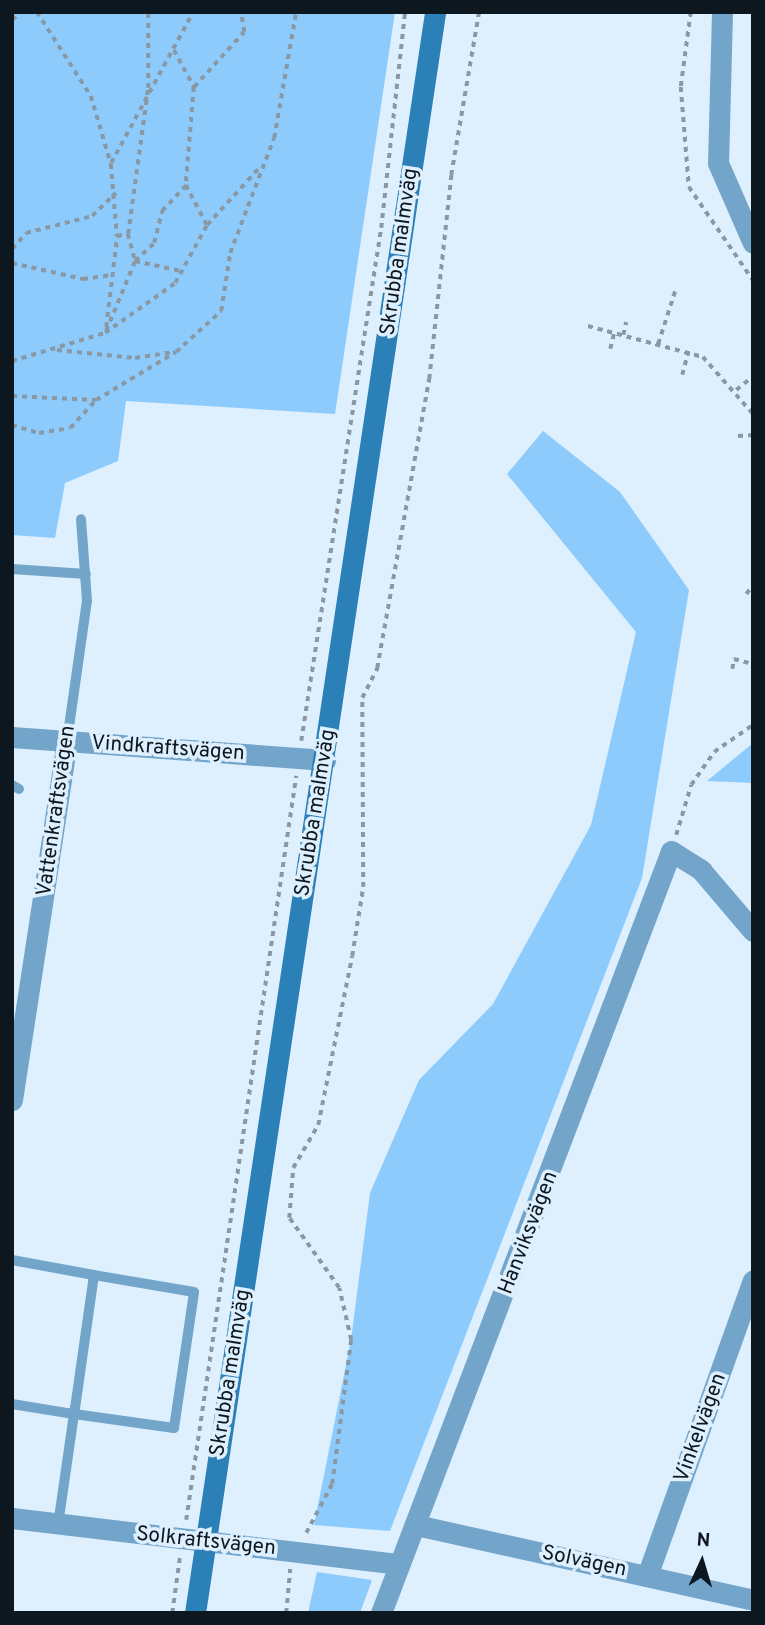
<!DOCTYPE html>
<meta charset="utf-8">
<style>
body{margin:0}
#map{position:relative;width:765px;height:1625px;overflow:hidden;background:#deeffe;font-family:Overpass,sans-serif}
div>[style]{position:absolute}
.green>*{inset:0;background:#8ccbfc}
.path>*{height:3.5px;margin-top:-1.75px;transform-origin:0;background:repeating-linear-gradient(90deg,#8a98a4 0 5px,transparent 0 10px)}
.lane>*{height:10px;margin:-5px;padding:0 5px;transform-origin:5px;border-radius:5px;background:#73a5cb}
.street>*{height:21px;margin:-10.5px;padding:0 10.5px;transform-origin:10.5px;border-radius:10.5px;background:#73a5cb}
.secondary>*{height:21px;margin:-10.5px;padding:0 10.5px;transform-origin:10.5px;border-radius:10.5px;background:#2c80b8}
span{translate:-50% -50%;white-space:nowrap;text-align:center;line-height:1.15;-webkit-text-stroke:7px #deeffe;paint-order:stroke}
.street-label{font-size:21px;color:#0d171f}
.frame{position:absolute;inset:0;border:14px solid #0d171f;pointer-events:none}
.north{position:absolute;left:667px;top:1527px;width:70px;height:70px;-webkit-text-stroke:5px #deeffe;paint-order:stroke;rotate:4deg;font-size:19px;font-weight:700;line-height:28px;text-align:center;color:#0d171f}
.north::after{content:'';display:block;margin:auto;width:24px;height:32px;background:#0d171f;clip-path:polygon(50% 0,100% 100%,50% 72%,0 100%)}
</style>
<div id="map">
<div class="green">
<i style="clip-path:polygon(12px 12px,395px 12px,335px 414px,126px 401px,118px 461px,65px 483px,55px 538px,12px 535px)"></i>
<i style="clip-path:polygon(543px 431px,620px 492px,689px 590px,642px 878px,390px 1531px,314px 1525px,351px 1340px,370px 1193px,419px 1080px,493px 1004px,591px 825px,636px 632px,507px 474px)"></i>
<i style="clip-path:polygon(753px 743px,753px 783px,707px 781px)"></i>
<i style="clip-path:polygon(317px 1572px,372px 1580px,360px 1613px,308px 1613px)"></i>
</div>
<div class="path">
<i style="left:37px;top:12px;width:100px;rotate:57.3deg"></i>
<i style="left:91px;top:96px;width:71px;rotate:73.6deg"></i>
<i style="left:111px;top:164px;width:72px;rotate:85.2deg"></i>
<i style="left:117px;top:236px;width:11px;rotate:-10deg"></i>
<i style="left:128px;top:234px;width:147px;rotate:-82.2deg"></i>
<i style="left:148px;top:88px;width:76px;rotate:-90deg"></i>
<i style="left:691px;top:12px;width:76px;rotate:97.6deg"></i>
<i style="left:681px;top:87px;width:100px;rotate:85.4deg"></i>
<i style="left:689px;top:187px;width:113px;rotate:55.5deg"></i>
<i style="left:12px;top:20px;width:12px;rotate:-42deg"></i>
<i style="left:174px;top:50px;width:42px;rotate:61.6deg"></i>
<i style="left:194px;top:87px;width:98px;rotate:94.7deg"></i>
<i style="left:186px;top:185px;width:45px;rotate:62.3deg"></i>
<i style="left:194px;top:87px;width:74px;rotate:-47.7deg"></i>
<i style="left:244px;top:32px;width:20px;rotate:-99deg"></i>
<i style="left:111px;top:163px;width:172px;rotate:-61.5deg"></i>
<i style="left:128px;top:234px;width:28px;rotate:75deg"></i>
<i style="left:135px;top:261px;width:47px;rotate:12.3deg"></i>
<i style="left:12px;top:249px;width:21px;rotate:-49deg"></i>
<i style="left:26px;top:233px;width:68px;rotate:-14.4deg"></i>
<i style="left:92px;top:216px;width:33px;rotate:-44deg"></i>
<i style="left:12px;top:263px;width:73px;rotate:12.7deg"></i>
<i style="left:83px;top:279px;width:29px;rotate:-8deg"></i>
<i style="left:588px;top:326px;width:119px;rotate:15.1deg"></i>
<i style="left:703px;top:357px;width:76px;rotate:48.7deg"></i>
<i style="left:106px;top:327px;width:92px;rotate:-83.1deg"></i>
<i style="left:106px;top:331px;width:76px;rotate:-67.5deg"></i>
<i style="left:135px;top:261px;width:26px;rotate:-43deg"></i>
<i style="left:154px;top:243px;width:33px;rotate:-76deg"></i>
<i style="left:162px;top:211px;width:35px;rotate:-47deg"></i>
<i style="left:623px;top:335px;width:13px;rotate:-77deg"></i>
<i style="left:658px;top:344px;width:56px;rotate:-72.2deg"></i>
<i style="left:610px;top:349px;width:16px;rotate:-76deg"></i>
<i style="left:57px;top:350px;width:78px;rotate:5.9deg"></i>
<i style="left:135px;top:358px;width:39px;rotate:-9deg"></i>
<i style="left:12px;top:361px;width:97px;rotate:-16.8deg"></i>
<i style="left:105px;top:333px;width:86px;rotate:-35.5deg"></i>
<i style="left:175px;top:283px;width:66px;rotate:-61.1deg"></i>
<i style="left:207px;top:225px;width:77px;rotate:-47.6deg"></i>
<i style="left:682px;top:375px;width:24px;rotate:-75deg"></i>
<i style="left:736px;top:390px;width:22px;rotate:-39deg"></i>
<i style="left:12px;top:396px;width:84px;rotate:2.7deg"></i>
<i style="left:96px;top:400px;width:93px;rotate:-31deg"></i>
<i style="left:176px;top:352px;width:61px;rotate:-42.3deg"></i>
<i style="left:221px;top:311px;width:59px;rotate:-81.2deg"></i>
<i style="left:230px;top:253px;width:123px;rotate:-69.1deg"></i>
<i style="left:274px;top:138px;width:128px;rotate:-80.1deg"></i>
<i style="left:12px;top:425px;width:28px;rotate:17deg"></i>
<i style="left:39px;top:433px;width:31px;rotate:-9deg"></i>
<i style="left:70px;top:428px;width:38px;rotate:-47deg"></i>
<i style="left:738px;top:436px;width:15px;rotate:-4deg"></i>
<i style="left:746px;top:594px;width:11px;rotate:-52deg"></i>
<i style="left:732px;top:669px;width:10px;rotate:-79deg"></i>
<i style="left:734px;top:659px;width:20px;rotate:15deg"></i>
<i style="left:301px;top:741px;width:519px;rotate:-81.14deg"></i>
<i style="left:381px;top:228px;width:217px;rotate:-83.7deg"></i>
<i style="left:676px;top:835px;width:52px;rotate:-73.3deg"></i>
<i style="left:691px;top:785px;width:40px;rotate:-55.1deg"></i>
<i style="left:714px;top:752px;width:47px;rotate:-34.7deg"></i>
<i style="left:186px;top:1520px;width:752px;rotate:-81.59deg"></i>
<i style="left:306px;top:1533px;width:55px;rotate:-62deg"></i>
<i style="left:332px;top:1484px;width:145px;rotate:-82.5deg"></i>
<i style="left:351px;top:1340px;width:53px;rotate:-103deg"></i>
<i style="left:339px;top:1288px;width:86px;rotate:-125.5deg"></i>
<i style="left:289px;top:1218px;width:50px;rotate:-85.4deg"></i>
<i style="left:293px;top:1168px;width:50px;rotate:-59.8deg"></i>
<i style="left:318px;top:1125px;width:172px;rotate:-78.6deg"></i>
<i style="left:352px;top:956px;width:70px;rotate:-80.9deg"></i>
<i style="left:363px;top:887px;width:189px;rotate:-90.3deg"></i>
<i style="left:362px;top:698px;width:34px;rotate:-63deg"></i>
<i style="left:377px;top:668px;width:294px;rotate:-79.8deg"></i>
<i style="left:429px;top:379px;width:205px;rotate:-83.8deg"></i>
<i style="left:451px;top:175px;width:165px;rotate:-80.3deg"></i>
<i style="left:172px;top:1613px;width:59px;rotate:-82.1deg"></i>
<i style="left:286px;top:1613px;width:44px;rotate:-84.8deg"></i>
</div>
<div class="lane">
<i style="left:12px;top:569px;width:74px;rotate:3.9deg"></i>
<i style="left:67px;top:741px;width:141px;rotate:-81.9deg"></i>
<i style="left:87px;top:601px;width:82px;rotate:-94.2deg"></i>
<i style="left:12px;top:785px;width:8px;rotate:30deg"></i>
<i style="left:12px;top:1260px;width:83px;rotate:10.4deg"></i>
<i style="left:12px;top:1404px;width:63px;rotate:9.2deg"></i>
<i style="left:74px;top:1414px;width:101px;rotate:8deg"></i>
<i style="left:174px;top:1428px;width:137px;rotate:-81.6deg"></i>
<i style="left:194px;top:1292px;width:101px;rotate:-170.4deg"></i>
<i style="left:94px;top:1275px;width:134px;rotate:98.1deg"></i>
<i style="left:75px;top:1408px;width:6px;rotate:99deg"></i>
<i style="left:74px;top:1414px;width:112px;rotate:98.2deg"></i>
</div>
<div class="street">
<i style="left:722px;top:12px;width:151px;rotate:91.5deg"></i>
<i style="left:718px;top:163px;width:87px;rotate:66.4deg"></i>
<i style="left:12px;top:737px;width:314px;rotate:4.2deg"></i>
<i style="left:12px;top:1100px;width:363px;rotate:-81.3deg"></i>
<i style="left:12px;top:1518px;width:390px;rotate:6.8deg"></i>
<i style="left:416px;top:1525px;width:345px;rotate:12.5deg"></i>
<i style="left:647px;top:1576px;width:314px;rotate:-70.3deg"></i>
<i style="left:381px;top:1613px;width:815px;rotate:-69.16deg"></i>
<i style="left:671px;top:851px;width:36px;rotate:32deg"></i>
<i style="left:701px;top:870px;width:80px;rotate:49.6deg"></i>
</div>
<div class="secondary">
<i style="left:195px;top:1613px;width:1619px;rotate:-81.47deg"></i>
</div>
<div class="street-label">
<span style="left:400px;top:252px;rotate:-82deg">Skrubba malmväg</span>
<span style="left:168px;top:749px;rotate:4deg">Vindkraftsvägen</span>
<span style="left:57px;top:811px;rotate:-82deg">Vattenkraftsvägen</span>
<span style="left:316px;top:813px;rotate:-81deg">Skrubba malmväg</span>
<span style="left:529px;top:1233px;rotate:-69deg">Hanviksvägen</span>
<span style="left:231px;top:1373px;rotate:-81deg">Skrubba malmväg</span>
<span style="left:701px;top:1428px;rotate:-70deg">Vinkelvägen</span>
<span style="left:206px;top:1542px;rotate:6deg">Solkraftsvägen</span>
<span style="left:584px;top:1562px;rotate:12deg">Solvägen</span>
</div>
<div class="frame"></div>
<div class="north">N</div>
</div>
